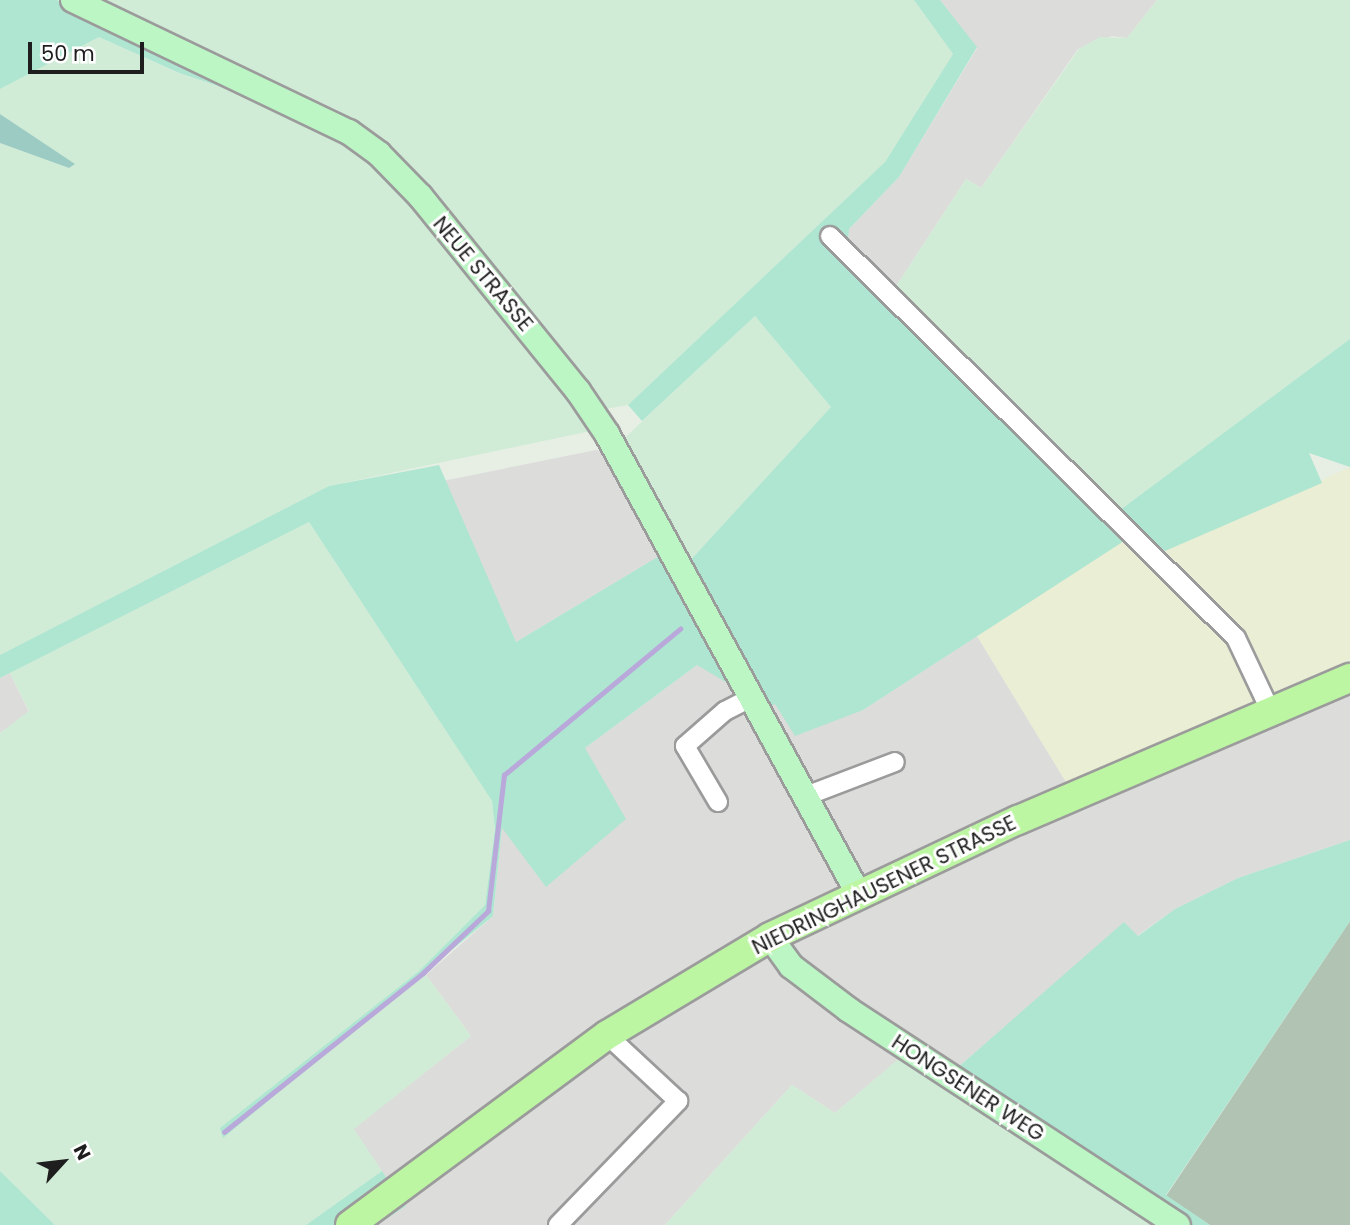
<!DOCTYPE html>
<style>
body{margin:0}
#map{position:relative;width:1350px;height:1225px;overflow:hidden;background:#e7efe5;font-family:Poppins,sans-serif}
div>[style]{position:absolute}
.residential>*{inset:0;background:#dcdcdb}
.commercial>*{inset:0;background:#eaeed5}
.construction>*{inset:0;background:#b1c3b3}
.farmland>*{inset:0;background:#d1ecd6}
.grass>*{inset:0;background:#aee6d1}
.forest>*{inset:0;background:#9ccbc3}
.stream>*{height:4.5px;margin:-2.25px;padding:0 2.25px;transform-origin:2.25px;border-radius:2.25px;background:#b9a8da}
.roads{filter:drop-shadow(2px 0 #9b9b9b) drop-shadow(-2px 0 #9b9b9b) drop-shadow(0 2px #9b9b9b) drop-shadow(0 -2px #9b9b9b)}
.street>*{height:18px;margin:-9px;padding:0 9px;transform-origin:9px;border-radius:9px;background:#fff}
.secondary>*{height:24px;margin:-12px;padding:0 12px;transform-origin:12px;border-radius:12px;background:#bcf6c5}
.primary>*{height:28px;margin:-14px;padding:0 14px;transform-origin:14px;border-radius:14px;background:#bdf6a2}
span{translate:-50% -50%;white-space:nowrap;text-align:center;line-height:1.15;-webkit-text-stroke:6px #fff;paint-order:stroke}
.street-label{font-size:21px;color:#1e1e1e}
.north{position:absolute;left:28px;top:1127px;width:70px;height:70px;-webkit-text-stroke:5px #fff;paint-order:stroke;rotate:63deg;font-size:19px;font-weight:700;line-height:28px;text-align:center;color:#1e1e1e}
.north::after{content:'';display:block;margin:auto;width:24px;height:32px;background:#1e1e1e;clip-path:polygon(50% 0,100% 100%,50% 72%,0 100%)}
.scale{position:absolute;left:28px;top:42px;width:116px;height:32px;box-sizing:border-box;border:4px solid #1e1e1e;border-top:0;padding-left:9px;font-size:21px;line-height:24px;white-space:nowrap;color:#1e1e1e;-webkit-text-stroke:5px #fff;paint-order:stroke}
</style>
<div id="map">
<div class="residential">
<i style="clip-path:polygon(940px 0,1157px 0,1127px 38px,1112px 36px,1078px 49px,981px 188px,966px 179px,895px 288px,848px 243px,849px 229px,899px 177px,977px 48px)"></i>
<i style="clip-path:polygon(596px 450px,610px 454px,664px 553px,516px 642px,443px 481px)"></i>
<i style="clip-path:polygon(977px 636px,1084px 810px,1350px 695px,1350px 840px,1238px 878px,1175px 909px,1137px 936px,1124px 923px,955px 1070px,917px 1044px,835px 1113px,792px 1085px,665px 1225px,377px 1225px,406px 1206px,353px 1129px,471px 1036px,426px 975px,493px 916px,502px 827px,547px 886px,585px 748px,697px 665px,775px 704px,863px 710px)"></i>
<i style="clip-path:polygon(10px 673px,29px 712px,0 733px,0 678px)"></i>
</div>
<div class="commercial">
<i style="clip-path:polygon(1350px 467px,1350px 660px,1272px 693px,1266px 691px,1241px 627px,1165px 551px)"></i>
<i style="clip-path:polygon(1126px 539px,1234px 639px,1258px 699px,1067px 784px,977px 636px)"></i>
</div>
<div class="construction">
<i style="clip-path:polygon(1350px 921px,1350px 1225px,1210px 1225px,1166px 1196px)"></i>
</div>
<div class="farmland">
<i style="clip-path:polygon(102px 0,914px 0,953px 54px,885px 162px,628px 405px,605px 409px,427px 183px,401px 159px,339px 111px)"></i>
<i style="clip-path:polygon(1157px 0,1350px 0,1350px 339px,1116px 513px,895px 288px,966px 179px,981px 188px,1079px 49px,1100px 37px,1127px 38px)"></i>
<i style="clip-path:polygon(99px 37px,178px 73px,251px 97px,353px 150px,388px 180px,458px 262px,570px 397px,591px 431px,329px 486px,0 655px,0 143px,69px 168px,74px 164px,0 114px,0 89px)"></i>
<i style="clip-path:polygon(755px 316px,831px 407px,686px 565px,619px 443px)"></i>
<i style="clip-path:polygon(309px 522px,492px 801px,495px 829px,485px 905px,418px 972px,421px 978px,426px 975px,471px 1036px,354px 1129px,382px 1171px,306px 1225px,55px 1225px,0 1171px,0 733px,29px 711px,10px 673px)"></i>
<i style="clip-path:polygon(902px 1056px,1159px 1225px,665px 1225px,792px 1085px,835px 1113px)"></i>
</div>
<div class="grass">
<i style="clip-path:polygon(0 0,57px 0,251px 97px,179px 73px,99px 37px,0 89px)"></i>
<i style="clip-path:polygon(914px 0,940px 0,977px 47px,899px 177px,849px 229px,848px 243px,1116px 513px,1350px 339px,1350px 467px,1309px 453px,1322px 483px,1165px 551px,1141px 530px,863px 710px,795px 736px,775px 704px,764px 709px,686px 565px,831px 407px,755px 316px,642px 421px,628px 405px,885px 162px,953px 54px)"></i>
<i style="clip-path:polygon(439px 465px,516px 642px,664px 553px,734px 687px,697px 665px,585px 748px,626px 819px,546px 887px,502px 828px,493px 916px,223px 1138px,220px 1128px,418px 972px,485px 905px,495px 829px,492px 801px,309px 522px,0 678px,0 655px,329px 486px)"></i>
<i style="clip-path:polygon(1350px 840px,1350px 921px,1166px 1195px,1210px 1225px,1159px 1225px,955px 1070px,1124px 922px,1138px 936px,1175px 909px,1238px 878px)"></i>
<i style="clip-path:polygon(0 1171px,55px 1225px,0 1225px)"></i>
<i style="clip-path:polygon(382px 1171px,406px 1206px,377px 1225px,306px 1225px)"></i>
</div>
<div class="forest">
<i style="clip-path:polygon(0 114px,75px 164px,69px 168px,0 143px)"></i>
</div>
<div class="stream">
<i style="left:224px;top:1132px;width:255px;rotate:-38.6deg"></i>
<i style="left:423px;top:973px;width:90px;rotate:-43.6deg"></i>
<i style="left:488px;top:911px;width:137px;rotate:-83.3deg"></i>
<i style="left:504px;top:775px;width:229px;rotate:-39.7deg"></i>
</div>
<div class="roads">
<div class="street">
<i style="left:830px;top:236px;width:571px;rotate:44.72deg"></i>
<i style="left:1236px;top:638px;width:82px;rotate:64.7deg"></i>
<i style="left:806px;top:796px;width:95px;rotate:-20.9deg"></i>
<i style="left:718px;top:802px;width:65px;rotate:-120.5deg"></i>
<i style="left:685px;top:746px;width:53px;rotate:-41.2deg"></i>
<i style="left:725px;top:711px;width:30px;rotate:-27deg"></i>
<i style="left:558px;top:1225px;width:173px;rotate:-45.9deg"></i>
<i style="left:678px;top:1101px;width:97px;rotate:-137.1deg"></i>
</div>
<div class="secondary">
<i style="left:73px;top:0;width:306px;rotate:25.6deg"></i>
<i style="left:349px;top:132px;width:37px;rotate:36deg"></i>
<i style="left:379px;top:154px;width:59px;rotate:45.7deg"></i>
<i style="left:420px;top:196px;width:251px;rotate:51deg"></i>
<i style="left:578px;top:391px;width:52px;rotate:56deg"></i>
<i style="left:607px;top:434px;width:523px;rotate:61.33deg"></i>
<i style="left:770px;top:937px;width:36px;rotate:54deg"></i>
<i style="left:791px;top:966px;width:73px;rotate:37.2deg"></i>
<i style="left:849px;top:1010px;width:393px;rotate:33.2deg"></i>
</div>
<div class="primary">
<i style="left:350px;top:1225px;width:320px;rotate:-36.5deg"></i>
<i style="left:607px;top:1035px;width:190px;rotate:-31deg"></i>
<i style="left:770px;top:937px;width:274px;rotate:-25.3deg"></i>
<i style="left:1018px;top:820px;width:361px;rotate:-23.2deg"></i>
</div>
</div>
<div class="street-label">
<span style="left:483px;top:274px;rotate:50deg">NEUE STRASSE</span>
<span style="left:884px;top:885px;rotate:-26deg">NIEDRINGHAUSENER STRASSE</span>
<span style="left:968px;top:1088px;rotate:33deg">HONGSENER WEG</span>
</div>
<div class="north">N</div>
<div class="scale">50 m</div>
</div>
